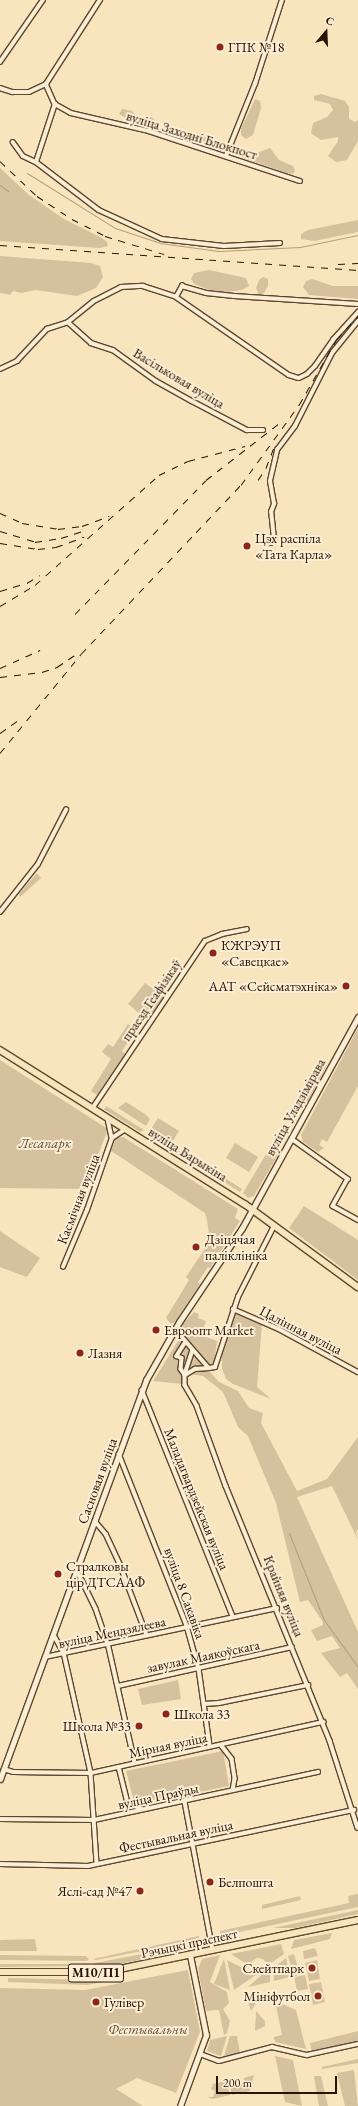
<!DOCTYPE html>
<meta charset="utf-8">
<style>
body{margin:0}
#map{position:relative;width:358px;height:2106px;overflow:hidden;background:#f8e5bd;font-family:"EB Garamond",serif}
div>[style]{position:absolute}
.green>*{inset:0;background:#d5c19d}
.stream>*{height:1px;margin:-0.5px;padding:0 0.5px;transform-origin:0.5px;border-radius:0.5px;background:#b29d7d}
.roads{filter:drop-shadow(1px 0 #5e462f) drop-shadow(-1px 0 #5e462f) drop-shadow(0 1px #5e462f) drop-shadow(0 -1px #5e462f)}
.street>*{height:3.5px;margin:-1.75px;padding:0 1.75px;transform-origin:1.75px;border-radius:1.75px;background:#faeed4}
.secondary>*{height:5px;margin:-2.5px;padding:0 2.5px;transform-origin:2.5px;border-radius:2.5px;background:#faeed4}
.primary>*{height:5.5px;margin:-2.75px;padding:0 2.75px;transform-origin:2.75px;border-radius:2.75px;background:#f8e5bd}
.rail>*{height:1px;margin-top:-0.5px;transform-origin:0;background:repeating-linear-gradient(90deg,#2a1100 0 7px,transparent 0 14px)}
.dots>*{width:11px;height:11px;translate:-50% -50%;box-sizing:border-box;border:2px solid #faeed4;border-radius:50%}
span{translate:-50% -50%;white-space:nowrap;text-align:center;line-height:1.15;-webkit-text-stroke:4px #faeed4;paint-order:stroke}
.shield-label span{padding:1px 3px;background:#faeed4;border:1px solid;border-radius:3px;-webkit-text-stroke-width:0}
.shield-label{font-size:13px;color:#2a1100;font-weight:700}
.poi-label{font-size:14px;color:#2a1100}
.left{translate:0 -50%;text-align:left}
.right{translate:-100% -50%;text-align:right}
.street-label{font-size:14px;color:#2a1100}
.park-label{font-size:14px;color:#664f37;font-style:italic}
.north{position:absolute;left:306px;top:12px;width:40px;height:40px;-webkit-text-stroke:3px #faeed4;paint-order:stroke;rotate:19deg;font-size:11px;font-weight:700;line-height:16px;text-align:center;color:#2a1100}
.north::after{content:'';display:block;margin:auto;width:14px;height:18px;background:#2a1100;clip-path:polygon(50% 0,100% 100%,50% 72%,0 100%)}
.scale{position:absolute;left:216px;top:2076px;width:121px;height:18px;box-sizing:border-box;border:2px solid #2a1100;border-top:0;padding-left:5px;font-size:12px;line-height:14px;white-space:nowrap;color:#2a1100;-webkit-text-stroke:3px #faeed4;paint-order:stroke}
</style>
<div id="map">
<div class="green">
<i style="clip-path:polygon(321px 94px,345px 101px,349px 107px,349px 119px,355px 122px,358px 120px,358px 141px,347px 160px,336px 162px,328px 156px,338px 141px,338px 137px,321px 140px,311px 133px,313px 123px,327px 117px,333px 110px,330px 104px,314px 100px,314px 96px)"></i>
<i style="clip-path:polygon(255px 99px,260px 101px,261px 108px,253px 135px,246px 139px,241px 135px,241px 129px)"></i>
<i style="clip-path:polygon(122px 109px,132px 111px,139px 119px,152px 117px,159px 125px,151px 128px,131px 121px,119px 114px)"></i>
<i style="clip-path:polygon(199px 135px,221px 142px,225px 148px,221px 151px,211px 149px,197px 141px,195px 138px)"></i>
<i style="clip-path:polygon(237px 146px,256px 153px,270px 148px,279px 160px,293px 166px,295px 170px,293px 174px,287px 173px,235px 155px,233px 150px)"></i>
<i style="clip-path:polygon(0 168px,29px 195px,64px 219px,102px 238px,107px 242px,108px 246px,100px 248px,0 241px)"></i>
<i style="clip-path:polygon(358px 220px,358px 232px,314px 241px,301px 239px,301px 234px,308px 230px)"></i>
<i style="clip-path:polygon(0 256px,91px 263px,100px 266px,103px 277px,96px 288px,77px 296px,36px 290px,21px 293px,13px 291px,10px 295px,0 293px)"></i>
<i style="clip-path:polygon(209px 270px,246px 278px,249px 286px,242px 290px,218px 293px,194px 284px,191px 279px,194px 273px)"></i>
<i style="clip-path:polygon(263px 277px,268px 279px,268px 286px,264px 293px,259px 295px,256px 288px,259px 280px)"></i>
<i style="clip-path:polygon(312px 279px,333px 286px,358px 286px,358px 299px,309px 295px,303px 287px,306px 281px)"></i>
<i style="clip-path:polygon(37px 873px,41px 878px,20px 897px,19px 894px)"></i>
<i style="clip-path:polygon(145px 983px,164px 997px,147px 1020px,128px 1004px)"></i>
<i style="clip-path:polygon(128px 1024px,136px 1030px,122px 1051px,125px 1054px,97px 1095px,91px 1091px,111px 1059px,102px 1052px,108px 1044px,113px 1047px)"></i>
<i style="clip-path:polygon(358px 1028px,358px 1086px,327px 1142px,322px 1139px,319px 1145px,324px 1148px,318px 1152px,303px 1142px,301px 1135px)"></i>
<i style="clip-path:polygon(0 1060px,108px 1129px,85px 1189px,0 1188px)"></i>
<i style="clip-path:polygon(322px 1062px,327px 1065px,305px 1106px,299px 1107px)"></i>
<i style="clip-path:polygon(126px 1102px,145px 1114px,150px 1119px,146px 1126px,118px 1108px)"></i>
<i style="clip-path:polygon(106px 1106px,144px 1130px,140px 1132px,107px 1111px,104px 1110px)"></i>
<i style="clip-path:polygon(158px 1118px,179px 1131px,172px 1142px,151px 1129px)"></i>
<i style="clip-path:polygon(123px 1137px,238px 1209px,235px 1218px,240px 1221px,210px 1268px,208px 1267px,198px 1282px,200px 1284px,175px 1322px,171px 1324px,166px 1318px,189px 1280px,186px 1277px,210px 1241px,207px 1220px,205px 1213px,111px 1151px,116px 1138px)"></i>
<i style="clip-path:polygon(235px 1143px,258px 1157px,249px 1172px,226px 1158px)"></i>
<i style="clip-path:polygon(272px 1144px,279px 1149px,279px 1153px,254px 1196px,248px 1198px,243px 1193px)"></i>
<i style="clip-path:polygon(174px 1148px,208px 1168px,206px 1171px,173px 1151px)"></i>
<i style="clip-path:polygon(217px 1173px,242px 1189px,240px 1192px,215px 1176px)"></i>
<i style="clip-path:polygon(304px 1206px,358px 1240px,358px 1280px,289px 1228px)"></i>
<i style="clip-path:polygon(0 1231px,40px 1258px,27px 1277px,0 1267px)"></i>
<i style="clip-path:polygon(194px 1312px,199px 1314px,198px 1318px,206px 1321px,201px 1335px,217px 1341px,214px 1365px,210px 1366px,182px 1335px,183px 1324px)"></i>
<i style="clip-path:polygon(234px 1312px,262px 1324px,257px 1387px,271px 1399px,233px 1384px,226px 1379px,222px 1369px,222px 1347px)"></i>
<i style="clip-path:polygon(180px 1338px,219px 1382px,238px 1391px,249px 1408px,263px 1413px,261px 1423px,297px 1491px,327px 1479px,358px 1437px,358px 1529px,356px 1532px,358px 1540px,332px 1486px,297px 1497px,358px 1632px,358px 1689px,347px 1673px,340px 1677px,321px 1653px,340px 1648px,332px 1636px,317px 1641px,311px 1630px,323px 1625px,323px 1622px,308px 1600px,300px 1602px,276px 1503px,248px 1436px,238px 1427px,223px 1392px,203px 1376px,192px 1374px,183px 1378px,182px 1384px,153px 1381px)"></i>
<i style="clip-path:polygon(178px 1680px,181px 1699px,142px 1705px,138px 1689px)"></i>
<i style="clip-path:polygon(223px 1751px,229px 1786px,135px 1805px,126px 1771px)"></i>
<i style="clip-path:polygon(358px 1894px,358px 1907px,221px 1936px,220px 1931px,349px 1903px,348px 1896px)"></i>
<i style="clip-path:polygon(300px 1896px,301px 1900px,262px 1909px,262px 1905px)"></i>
<i style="clip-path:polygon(358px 1910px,358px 1914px,295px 1928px,273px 1928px)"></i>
<i style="clip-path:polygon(332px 1933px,330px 1939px,291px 1949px,294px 1940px)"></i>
<i style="clip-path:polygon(199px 1936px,199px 1940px,96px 1960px,93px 1959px)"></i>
<i style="clip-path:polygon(35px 1939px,37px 1951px,0 1951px,0 1940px)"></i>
<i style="clip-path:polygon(200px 1943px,201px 1947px,100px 1968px,94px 1966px,95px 1963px)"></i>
<i style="clip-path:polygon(281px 1944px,284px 1954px,268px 1965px,263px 1959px,257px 1958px,252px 1961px,251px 1967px,231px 1954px)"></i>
<i style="clip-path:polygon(315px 1948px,318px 1956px,304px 1959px,303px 1951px)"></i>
<i style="clip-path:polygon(294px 1954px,298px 1968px,302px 1967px,303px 1974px,294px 1976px,288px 1956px)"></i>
<i style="clip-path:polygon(0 1955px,86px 1956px,89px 1959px,87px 1961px,0 1960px)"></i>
<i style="clip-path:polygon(220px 1955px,210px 1982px,227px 1992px,229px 2003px,223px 2009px,230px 2021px,227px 2033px,224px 2035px,219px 2010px,206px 2011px,198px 1969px,202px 1959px)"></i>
<i style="clip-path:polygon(286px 1958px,290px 1977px,274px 1981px,273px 1968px)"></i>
<i style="clip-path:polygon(224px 1959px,230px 1990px,214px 1984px)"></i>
<i style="clip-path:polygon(227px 1960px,256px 1975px,234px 1990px)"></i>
<i style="clip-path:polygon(317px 1960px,320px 1979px,309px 1981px,305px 1963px)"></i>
<i style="clip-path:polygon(0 1964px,87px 1964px,89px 1966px,0 1967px)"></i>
<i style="clip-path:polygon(270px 1969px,270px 1982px,248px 1987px,267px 1970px)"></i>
<i style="clip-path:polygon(188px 1970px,200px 2032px,176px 2093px,137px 2078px,116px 2089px,143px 2106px,0 2106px,0 1988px,85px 1990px)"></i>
<i style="clip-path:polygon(305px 1975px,308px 1989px,297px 1991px,294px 1977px)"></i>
<i style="clip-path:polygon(115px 1977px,116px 1979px,88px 1985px,8px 1982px,8px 1978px,94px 1980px)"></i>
<i style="clip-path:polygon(321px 1982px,325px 2002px,313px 2005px,309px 1984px)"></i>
<i style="clip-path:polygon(258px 1991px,259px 1998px,251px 2011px,246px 1996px)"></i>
<i style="clip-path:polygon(275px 2001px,296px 2010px,306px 2049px,275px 2042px,274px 2037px,282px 2035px)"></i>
<i style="clip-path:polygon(256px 2011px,265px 2021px,265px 2026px,255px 2031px)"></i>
<i style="clip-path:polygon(358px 2031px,358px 2042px,312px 2052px,310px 2043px)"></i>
<i style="clip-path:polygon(227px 2036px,221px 2056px,207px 2051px,210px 2040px)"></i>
<i style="clip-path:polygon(230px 2036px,237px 2036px,240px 2053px,224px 2056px)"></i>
<i style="clip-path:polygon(275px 2056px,293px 2060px,302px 2106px,285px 2102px)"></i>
<i style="clip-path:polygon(358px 2059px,358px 2063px,322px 2069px,322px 2067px)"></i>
<i style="clip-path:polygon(354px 2070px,358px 2106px,345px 2106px,337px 2073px)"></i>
<i style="clip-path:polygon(254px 2075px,250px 2091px,232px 2095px,230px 2086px,244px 2083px,244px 2078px)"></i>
<i style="clip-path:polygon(314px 2076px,321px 2076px,328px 2106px,319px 2106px)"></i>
<i style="clip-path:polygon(226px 2081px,230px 2095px,213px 2099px,207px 2097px,213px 2097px,215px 2091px,211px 2089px,213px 2084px)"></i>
</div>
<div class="stream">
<i style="left:27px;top:173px;width:104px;rotate:32deg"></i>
<i style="left:115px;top:228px;width:47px;rotate:18.4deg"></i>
<i style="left:160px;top:243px;width:59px;rotate:7.9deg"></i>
<i style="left:218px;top:251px;width:82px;rotate:-2.8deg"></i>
<i style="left:300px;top:247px;width:59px;rotate:-11.7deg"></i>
<i style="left:0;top:185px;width:10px;rotate:37deg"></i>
<i style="left:289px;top:1533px;width:94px;rotate:68.1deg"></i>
<i style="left:324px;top:1620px;width:58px;rotate:54.1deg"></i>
</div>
<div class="roads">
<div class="street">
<i style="left:0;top:62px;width:75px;rotate:-55.3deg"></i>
<i style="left:46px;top:84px;width:100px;rotate:-57.3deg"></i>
<i style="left:0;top:88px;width:13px;rotate:18deg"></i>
<i style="left:12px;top:92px;width:17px"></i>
<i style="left:29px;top:92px;width:19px;rotate:-25deg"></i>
<i style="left:46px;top:84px;width:22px;rotate:66deg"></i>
<i style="left:55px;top:104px;width:18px;rotate:29deg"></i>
<i style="left:71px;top:113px;width:80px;rotate:13deg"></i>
<i style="left:149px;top:131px;width:159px;rotate:18.3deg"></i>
<i style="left:13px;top:142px;width:17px;rotate:54deg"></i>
<i style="left:23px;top:156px;width:14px;rotate:25deg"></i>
<i style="left:36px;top:162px;width:61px;rotate:-71.9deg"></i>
<i style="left:226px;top:156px;width:78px;rotate:-68.1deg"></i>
<i style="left:255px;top:84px;width:88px;rotate:-72.2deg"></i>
<i style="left:36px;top:162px;width:79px;rotate:37.3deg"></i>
<i style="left:99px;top:210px;width:69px;rotate:24.7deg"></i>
<i style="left:162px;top:239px;width:62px;rotate:6.4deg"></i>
<i style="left:224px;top:246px;width:56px;rotate:-3.1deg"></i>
<i style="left:176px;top:297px;width:137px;rotate:34.6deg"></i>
<i style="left:289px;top:375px;width:10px;rotate:17deg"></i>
<i style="left:299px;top:378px;width:9px;rotate:-27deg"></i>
<i style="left:307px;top:374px;width:11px;rotate:-45deg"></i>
<i style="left:315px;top:366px;width:32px;rotate:-55deg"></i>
<i style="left:333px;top:340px;width:38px;rotate:-48deg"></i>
<i style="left:68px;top:322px;width:31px;rotate:42deg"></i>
<i style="left:91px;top:343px;width:23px;rotate:18deg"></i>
<i style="left:113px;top:350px;width:53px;rotate:35.8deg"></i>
<i style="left:156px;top:381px;width:41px;rotate:29.1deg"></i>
<i style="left:192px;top:401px;width:62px;rotate:27.8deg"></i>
<i style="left:247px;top:430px;width:16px"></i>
<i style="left:0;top:369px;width:19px;rotate:-25deg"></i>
<i style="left:17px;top:361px;width:44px;rotate:-46.8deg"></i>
<i style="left:47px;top:329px;width:22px;rotate:-18deg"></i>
<i style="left:68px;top:322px;width:33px;rotate:-39deg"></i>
<i style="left:94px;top:301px;width:30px;rotate:-27deg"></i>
<i style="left:121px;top:287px;width:22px;rotate:-3deg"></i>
<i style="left:143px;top:286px;width:35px;rotate:18deg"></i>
<i style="left:176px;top:297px;width:13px;rotate:-61deg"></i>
<i style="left:182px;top:286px;width:25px;rotate:16deg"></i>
<i style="left:206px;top:293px;width:28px;rotate:6deg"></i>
<i style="left:234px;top:296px;width:124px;rotate:3.7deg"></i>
<i style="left:271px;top:543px;width:5px;rotate:-53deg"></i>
<i style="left:274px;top:539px;width:27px;rotate:-96deg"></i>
<i style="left:271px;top:512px;width:9px;rotate:-69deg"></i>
<i style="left:274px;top:504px;width:23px;rotate:-100deg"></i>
<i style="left:270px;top:481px;width:32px;rotate:-77deg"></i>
<i style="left:277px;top:450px;width:30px;rotate:-53deg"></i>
<i style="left:295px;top:426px;width:82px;rotate:-63.1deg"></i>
<i style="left:332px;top:353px;width:41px;rotate:-50.9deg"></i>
<i style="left:0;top:912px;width:61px;rotate:-51.6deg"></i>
<i style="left:38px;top:864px;width:61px;rotate:-62.6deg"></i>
<i style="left:92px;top:1109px;width:202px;rotate:-56.1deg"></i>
<i style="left:205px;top:941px;width:18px;rotate:-22deg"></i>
<i style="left:222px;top:934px;width:25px;rotate:-11deg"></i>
<i style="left:108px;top:1119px;width:19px;rotate:78deg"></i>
<i style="left:112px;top:1138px;width:17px;rotate:-33deg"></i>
<i style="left:292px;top:1139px;width:69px;rotate:35.5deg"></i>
<i style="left:348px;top:1179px;width:31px;rotate:119deg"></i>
<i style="left:333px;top:1206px;width:29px;rotate:29deg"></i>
<i style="left:63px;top:1267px;width:62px;rotate:-67.2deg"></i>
<i style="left:87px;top:1210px;width:76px;rotate:-70.9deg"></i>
<i style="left:233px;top:1309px;width:50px;rotate:23.5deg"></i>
<i style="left:279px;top:1329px;width:90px;rotate:28.6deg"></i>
<i style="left:176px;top:1330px;width:50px;rotate:49deg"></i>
<i style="left:209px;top:1368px;width:6px;rotate:-9deg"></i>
<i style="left:215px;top:1367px;width:74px;rotate:-71.8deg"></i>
<i style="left:238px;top:1297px;width:80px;rotate:-63.1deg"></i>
<i style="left:186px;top:1342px;width:17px;rotate:123deg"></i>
<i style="left:177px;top:1356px;width:5px;rotate:22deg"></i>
<i style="left:182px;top:1358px;width:11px;rotate:95deg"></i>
<i style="left:181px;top:1369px;width:7px;rotate:56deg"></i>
<i style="left:185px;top:1375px;width:12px;rotate:-31deg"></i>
<i style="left:195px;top:1369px;width:14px;rotate:-4deg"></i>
<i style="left:193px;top:1350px;width:26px;rotate:108deg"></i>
<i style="left:185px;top:1375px;width:10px;rotate:90deg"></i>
<i style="left:185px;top:1385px;width:24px;rotate:60deg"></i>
<i style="left:197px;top:1406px;width:85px;rotate:70.1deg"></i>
<i style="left:226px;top:1486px;width:275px;rotate:67.8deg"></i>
<i style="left:330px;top:1741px;width:91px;rotate:72.2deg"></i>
<i style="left:142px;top:1390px;width:244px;rotate:68.1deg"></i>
<i style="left:119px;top:1454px;width:185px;rotate:68.4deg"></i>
<i style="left:187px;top:1626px;width:45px;rotate:74.4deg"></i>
<i style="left:199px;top:1669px;width:77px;rotate:81.8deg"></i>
<i style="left:95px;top:1521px;width:17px;rotate:50deg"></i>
<i style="left:106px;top:1534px;width:33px;rotate:65deg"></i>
<i style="left:120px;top:1564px;width:76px;rotate:69.2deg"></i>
<i style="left:77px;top:1570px;width:43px;rotate:64deg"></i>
<i style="left:96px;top:1609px;width:36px;rotate:71deg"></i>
<i style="left:108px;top:1643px;width:123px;rotate:77.3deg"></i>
<i style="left:54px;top:1635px;width:21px;rotate:61deg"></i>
<i style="left:64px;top:1653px;width:123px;rotate:77.3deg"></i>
<i style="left:91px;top:1773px;width:91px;rotate:86.2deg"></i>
<i style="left:45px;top:1657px;width:237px;rotate:-11.9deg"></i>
<i style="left:118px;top:1686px;width:178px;rotate:-12.6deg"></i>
<i style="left:204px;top:1704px;width:15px;rotate:-4deg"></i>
<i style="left:219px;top:1703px;width:91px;rotate:-11.4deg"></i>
<i style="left:222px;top:1746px;width:16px;rotate:52deg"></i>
<i style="left:232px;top:1759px;width:20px;rotate:81deg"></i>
<i style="left:235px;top:1779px;width:11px;rotate:100deg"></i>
<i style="left:119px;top:1767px;width:37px;rotate:76deg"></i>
<i style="left:128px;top:1803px;width:15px;rotate:23deg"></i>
<i style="left:4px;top:1769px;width:9px;rotate:18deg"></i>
<i style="left:13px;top:1772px;width:78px;rotate:0.7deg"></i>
<i style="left:91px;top:1773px;width:238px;rotate:-12.4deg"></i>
<i style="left:185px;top:1802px;width:151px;rotate:79.3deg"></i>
<i style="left:0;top:1819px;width:94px;rotate:0.6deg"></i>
<i style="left:94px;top:1820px;width:229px;rotate:-12.1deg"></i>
<i style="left:0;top:1864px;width:88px;rotate:1.3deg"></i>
<i style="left:88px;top:1866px;width:272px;rotate:-11.9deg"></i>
<i style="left:200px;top:2054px;width:20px;rotate:20deg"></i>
<i style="left:219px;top:2061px;width:55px;rotate:-14.8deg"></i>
<i style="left:272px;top:2047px;width:36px;rotate:13deg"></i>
<i style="left:307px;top:2055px;width:52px;rotate:-12.2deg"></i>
</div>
<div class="secondary">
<i style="left:0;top:1779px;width:425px;rotate:-69.9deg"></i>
<i style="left:146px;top:1380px;width:67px;rotate:-60.4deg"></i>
<i style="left:179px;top:1322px;width:113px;rotate:-56.2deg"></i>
<i style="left:242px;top:1228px;width:241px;rotate:-61.2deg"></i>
<i style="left:180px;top:2106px;width:76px;rotate:-69.9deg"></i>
<i style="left:206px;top:2035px;width:82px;rotate:-101.3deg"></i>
</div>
<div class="primary">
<i style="left:0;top:1050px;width:289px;rotate:32.2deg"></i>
<i style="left:245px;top:1204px;width:140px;rotate:36.3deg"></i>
<i style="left:0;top:1972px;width:105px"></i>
<i style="left:105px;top:1972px;width:258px;rotate:-11.6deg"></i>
</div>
</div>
<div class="rail">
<i style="left:0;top:161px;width:51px;rotate:43.4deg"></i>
<i style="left:37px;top:196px;width:42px;rotate:33.3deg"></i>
<i style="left:72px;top:219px;width:37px;rotate:27deg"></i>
<i style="left:105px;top:236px;width:62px;rotate:17deg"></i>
<i style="left:0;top:245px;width:359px;rotate:4deg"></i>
<i style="left:338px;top:264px;width:20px;rotate:-3deg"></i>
<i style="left:258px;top:480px;width:14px;rotate:-56deg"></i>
<i style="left:266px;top:468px;width:25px;rotate:-69deg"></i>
<i style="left:0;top:513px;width:24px;rotate:24deg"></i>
<i style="left:22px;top:523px;width:36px;rotate:9deg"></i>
<i style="left:58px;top:529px;width:24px;rotate:-7deg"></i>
<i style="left:82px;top:526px;width:29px;rotate:-20deg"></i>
<i style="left:0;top:531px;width:37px;rotate:17deg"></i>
<i style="left:35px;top:542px;width:26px;rotate:-9deg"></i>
<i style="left:61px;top:538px;width:26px;rotate:-18deg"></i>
<i style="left:0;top:543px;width:38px;rotate:9deg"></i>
<i style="left:38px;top:549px;width:18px;rotate:-6deg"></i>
<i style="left:56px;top:547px;width:30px;rotate:-20deg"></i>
<i style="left:0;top:591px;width:28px;rotate:-17deg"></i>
<i style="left:27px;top:583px;width:15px;rotate:-32deg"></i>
<i style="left:0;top:606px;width:41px;rotate:-31deg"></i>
<i style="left:35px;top:585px;width:166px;rotate:-41.6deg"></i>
<i style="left:159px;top:475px;width:32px;rotate:-26deg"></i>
<i style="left:188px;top:461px;width:59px;rotate:-14.7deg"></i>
<i style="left:75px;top:614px;width:187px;rotate:-45.6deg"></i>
<i style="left:206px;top:480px;width:96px;rotate:-37.8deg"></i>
<i style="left:0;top:668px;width:44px;rotate:-24.2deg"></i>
<i style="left:0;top:677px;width:42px;rotate:-6.8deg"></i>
<i style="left:42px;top:672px;width:16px;rotate:-18deg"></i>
<i style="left:57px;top:667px;width:25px;rotate:-34deg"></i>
<i style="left:0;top:733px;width:28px;rotate:-35deg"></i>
<i style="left:0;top:753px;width:128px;rotate:-50.7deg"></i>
<i style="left:81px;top:654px;width:233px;rotate:-46.6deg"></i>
<i style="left:241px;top:485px;width:99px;rotate:-54.1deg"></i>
<i style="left:299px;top:405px;width:76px;rotate:-60.1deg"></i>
<i style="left:337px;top:339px;width:31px;rotate:-48deg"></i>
</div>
<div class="dots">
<i style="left:220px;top:47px;background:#8f2418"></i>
<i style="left:247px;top:546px;background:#8f2418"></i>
<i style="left:213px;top:953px;background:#8f2418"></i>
<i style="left:346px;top:986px;background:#8f2418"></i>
<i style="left:196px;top:1247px;background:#8f2418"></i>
<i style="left:156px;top:1330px;background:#8f2418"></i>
<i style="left:80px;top:1353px;background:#8f2418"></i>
<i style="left:58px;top:1574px;background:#8f2418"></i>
<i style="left:166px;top:1714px;background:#8f2418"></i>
<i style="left:139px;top:1726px;background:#8f2418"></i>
<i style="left:210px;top:1882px;background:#8f2418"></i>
<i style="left:140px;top:1891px;background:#8f2418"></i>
<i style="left:312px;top:1968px;background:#8f2418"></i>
<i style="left:318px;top:1996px;background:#8f2418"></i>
<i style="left:96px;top:2002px;background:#8f2418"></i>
</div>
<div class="shield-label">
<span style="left:96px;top:1973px">М10/П1</span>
</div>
<div class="poi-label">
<span class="left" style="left:228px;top:47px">ГПК №18</span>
<span class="left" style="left:255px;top:546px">Цэх распіла<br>«Тата Карла»</span>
<span class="left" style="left:221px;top:953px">КЖРЭУП<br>«Савецкае»</span>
<span class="right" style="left:338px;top:986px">ААТ «Сейсматэхніка»</span>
<span class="left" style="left:205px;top:1247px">Дзіцячая<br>паліклініка</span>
<span class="left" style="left:164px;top:1330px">Евроопт Market</span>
<span class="left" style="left:88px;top:1353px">Лазня</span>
<span class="left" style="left:66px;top:1574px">Стралковы<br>цір ДТСААФ</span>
<span class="left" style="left:174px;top:1714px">Школа 33</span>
<span class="right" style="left:131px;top:1726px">Школа №33</span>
<span class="left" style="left:218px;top:1882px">Белпошта</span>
<span class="right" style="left:132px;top:1891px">Яслі-сад №47</span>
<span class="right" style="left:304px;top:1968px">Скейтпарк</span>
<span class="right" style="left:310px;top:1996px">Мініфутбол</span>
<span class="left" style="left:104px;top:2002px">Гулівер</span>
</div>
<div class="street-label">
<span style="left:192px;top:135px;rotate:17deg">вуліца Заходні Блокпост</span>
<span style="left:179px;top:378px;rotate:31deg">Васільковая вуліца</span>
<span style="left:151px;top:1000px;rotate:-56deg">праезд Геафізікаў</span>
<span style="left:295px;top:1107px;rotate:-61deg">вуліца Уладзімірава</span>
<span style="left:188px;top:1154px;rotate:32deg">вуліца Барыкіна</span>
<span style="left:78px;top:1199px;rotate:-69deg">Касмічная вуліца</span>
<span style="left:301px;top:1330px;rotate:27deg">Цалінная вуліца</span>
<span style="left:97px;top:1481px;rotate:-70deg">Сасновая вуліца</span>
<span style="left:197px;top:1499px;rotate:68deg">Маладагвардзейская вуліца</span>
<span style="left:185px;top:1593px;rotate:70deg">вуліца 8 Сакавіка</span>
<span style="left:284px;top:1596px;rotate:68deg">Крайняя вуліца</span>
<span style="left:112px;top:1632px;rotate:-12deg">вуліца Мендзялеева</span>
<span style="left:203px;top:1656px;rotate:-12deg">завулак Маякоўскага</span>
<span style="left:168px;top:1745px;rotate:-12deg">Мірная вуліца</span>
<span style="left:158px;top:1796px;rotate:-12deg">вуліца Праўды</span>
<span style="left:176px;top:1836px;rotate:-12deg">Фестывальная вуліца</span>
<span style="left:189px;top:1943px;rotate:-12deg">Рэчыцкі праспект</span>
</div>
<div class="park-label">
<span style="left:45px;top:1143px">Лесапарк</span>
<span style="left:148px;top:2029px">Фестывальны</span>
</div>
<div class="north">С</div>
<div class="scale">200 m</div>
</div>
